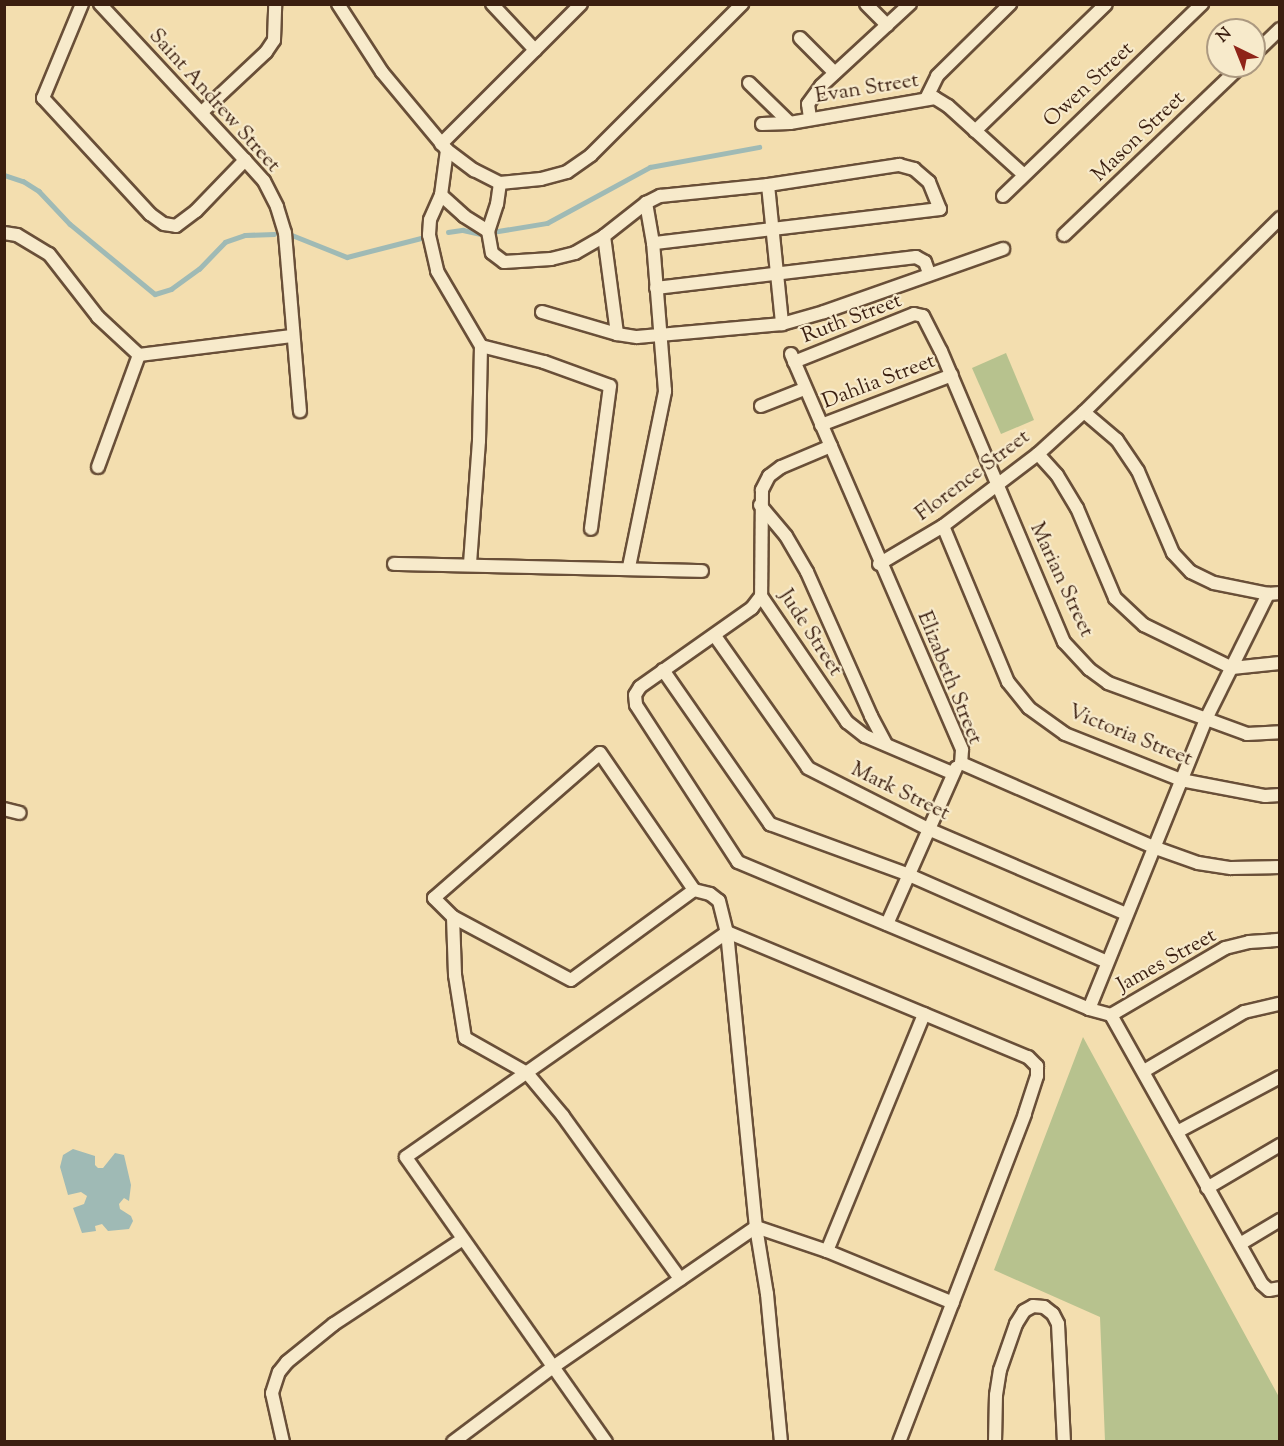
<!DOCTYPE html>
<style>
body{margin:0}
#map{position:relative;width:1284px;height:1446px;overflow:hidden;background:#f3deaf;font-family:"Sorts Mill Goudy",serif}
div>[style]{position:absolute}
.green>*{inset:0;background:#b7c28e}
.water>*{inset:0;background:#9fbab5}
.stream>*{height:4.5px;margin:-2.25px;padding:0 2.25px;transform-origin:2.25px;border-radius:2.25px;background:#9fbab5}
.roads{filter:drop-shadow(2px 0 #694f38) drop-shadow(-2px 0 #694f38) drop-shadow(0 2px #694f38) drop-shadow(0 -2px #694f38)}
.minor>*{height:12px;margin:-6px;padding:0 6px;transform-origin:6px;border-radius:6px;background:#f7eacb}
span{translate:-50% -50%;white-space:nowrap;text-align:center;line-height:1.15;-webkit-text-stroke:4.5px #f7eacb;paint-order:stroke}
.street-label{font-size:21px;color:#3b1f10}
.frame{position:absolute;inset:0;border:6px solid #3b1f10;pointer-events:none}
.north{position:absolute;left:1206px;top:18px;width:60px;height:60px;box-sizing:border-box;background:#f7eacb;border:2px solid #ac9980;border-radius:50%;rotate:317deg;font-size:16px;font-weight:700;line-height:24px;text-align:center;color:#3b1f10}
.north::after{content:'';display:block;margin:auto;width:21px;height:27px;background:#8f2418;clip-path:polygon(50% 0,100% 100%,50% 72%,0 100%)}
</style>
<div id="map">
<div class="green">
<i style="clip-path:polygon(1006px 353px,1034px 420px,1001px 434px,972px 368px)"></i>
<i style="clip-path:polygon(1083px 1037px,1279px 1397px,1279px 1441px,1105px 1441px,1100px 1317px,994px 1270px)"></i>
</div>
<div class="water">
<i style="clip-path:polygon(73px 1149px,95px 1156px,95px 1165px,98px 1168px,103px 1168px,115px 1153px,124px 1155px,131px 1185px,129px 1201px,124px 1198px,119px 1204px,120px 1209px,131px 1216px,133px 1221px,129px 1229px,108px 1231px,102px 1224px,95px 1226px,96px 1231px,82px 1233px,73px 1208px,84px 1204px,87px 1196px,81px 1192px,68px 1195px,60px 1167px,63px 1155px)"></i>
</div>
<div class="stream">
<i style="left:4px;top:175px;width:20px;rotate:18deg"></i>
<i style="left:23px;top:181px;width:19px;rotate:32deg"></i>
<i style="left:39px;top:191px;width:45px;rotate:46.8deg"></i>
<i style="left:70px;top:224px;width:110px;rotate:39.5deg"></i>
<i style="left:155px;top:294px;width:17px;rotate:-17deg"></i>
<i style="left:171px;top:289px;width:34px;rotate:-36deg"></i>
<i style="left:199px;top:269px;width:37px;rotate:-46deg"></i>
<i style="left:225px;top:242px;width:21px;rotate:-19deg"></i>
<i style="left:245px;top:235px;width:29px;rotate:-2deg"></i>
<i style="left:448px;top:232px;width:15px;rotate:-8deg"></i>
<i style="left:463px;top:230px;width:18px;rotate:13deg"></i>
<i style="left:492px;top:232px;width:56px;rotate:-9.3deg"></i>
<i style="left:547px;top:223px;width:117px;rotate:-28.5deg"></i>
<i style="left:650px;top:167px;width:111px;rotate:-10.4deg"></i>
<i style="left:292px;top:235px;width:59px;rotate:21.8deg"></i>
<i style="left:347px;top:257px;width:76px;rotate:-14.4deg"></i>
</div>
<div class="roads">
<div class="minor">
<i style="left:82px;top:4px;width:102px;rotate:112.5deg"></i>
<i style="left:43px;top:98px;width:158px;rotate:47.3deg"></i>
<i style="left:150px;top:214px;width:17px;rotate:36deg"></i>
<i style="left:164px;top:224px;width:12px;rotate:9deg"></i>
<i style="left:176px;top:226px;width:25px;rotate:-37deg"></i>
<i style="left:196px;top:211px;width:71px;rotate:-46.1deg"></i>
<i style="left:100px;top:4px;width:213px;rotate:47.1deg"></i>
<i style="left:245px;top:160px;width:28px;rotate:48deg"></i>
<i style="left:264px;top:181px;width:29px;rotate:63deg"></i>
<i style="left:277px;top:207px;width:27px;rotate:73deg"></i>
<i style="left:285px;top:233px;width:179px;rotate:85.2deg"></i>
<i style="left:338px;top:4px;width:81px;rotate:57.1deg"></i>
<i style="left:382px;top:72px;width:102px;rotate:50.2deg"></i>
<i style="left:447px;top:150px;width:34px;rotate:37deg"></i>
<i style="left:474px;top:170px;width:29px;rotate:27deg"></i>
<i style="left:500px;top:183px;width:41px;rotate:-5.6deg"></i>
<i style="left:541px;top:179px;width:27px;rotate:-15deg"></i>
<i style="left:567px;top:172px;width:29px;rotate:-35deg"></i>
<i style="left:591px;top:155px;width:214px;rotate:-45deg"></i>
<i style="left:492px;top:4px;width:63px;rotate:46.9deg"></i>
<i style="left:866px;top:4px;width:30px;rotate:45deg"></i>
<i style="left:800px;top:38px;width:49px;rotate:45deg"></i>
<i style="left:1254px;top:54px;width:36px;rotate:-44deg"></i>
<i style="left:749px;top:83px;width:57px;rotate:44.3deg"></i>
<i style="left:926px;top:99px;width:25px;rotate:-64deg"></i>
<i style="left:937px;top:76px;width:103px;rotate:-44.6deg"></i>
<i style="left:202px;top:112px;width:88px;rotate:-43.2deg"></i>
<i style="left:266px;top:52px;width:14px;rotate:-56deg"></i>
<i style="left:274px;top:40px;width:36px;rotate:-88deg"></i>
<i style="left:810px;top:118px;width:14px;rotate:-98deg"></i>
<i style="left:808px;top:104px;width:22px;rotate:-54deg"></i>
<i style="left:821px;top:86px;width:121px;rotate:-42.7deg"></i>
<i style="left:762px;top:124px;width:28px;rotate:-2deg"></i>
<i style="left:790px;top:123px;width:147px;rotate:-9.8deg"></i>
<i style="left:935px;top:98px;width:15px;rotate:32deg"></i>
<i style="left:948px;top:106px;width:101px;rotate:42.2deg"></i>
<i style="left:975px;top:131px;width:182px;rotate:-44.1deg"></i>
<i style="left:441px;top:144px;width:198px;rotate:-45deg"></i>
<i style="left:447px;top:150px;width:45px;rotate:97.6deg"></i>
<i style="left:441px;top:195px;width:27px;rotate:114deg"></i>
<i style="left:430px;top:220px;width:15px;rotate:94deg"></i>
<i style="left:429px;top:235px;width:37px;rotate:77deg"></i>
<i style="left:437px;top:271px;width:87px;rotate:59.6deg"></i>
<i style="left:481px;top:346px;width:95px;rotate:91.2deg"></i>
<i style="left:479px;top:441px;width:123px;rotate:94.2deg"></i>
<i style="left:500px;top:183px;width:21px;rotate:98deg"></i>
<i style="left:497px;top:204px;width:28px;rotate:108deg"></i>
<i style="left:488px;top:231px;width:22px;rotate:80deg"></i>
<i style="left:492px;top:253px;width:15px;rotate:37deg"></i>
<i style="left:504px;top:262px;width:47px;rotate:-3.7deg"></i>
<i style="left:551px;top:259px;width:25px;rotate:-14deg"></i>
<i style="left:575px;top:253px;width:34px;rotate:-30deg"></i>
<i style="left:604px;top:236px;width:53px;rotate:-38.2deg"></i>
<i style="left:646px;top:203px;width:16px;rotate:-27deg"></i>
<i style="left:660px;top:196px;width:109px;rotate:-5.8deg"></i>
<i style="left:768px;top:185px;width:133px;rotate:-8.7deg"></i>
<i style="left:899px;top:165px;width:16px;rotate:15deg"></i>
<i style="left:914px;top:169px;width:20px;rotate:41deg"></i>
<i style="left:929px;top:182px;width:29px;rotate:68deg"></i>
<i style="left:940px;top:209px;width:289px;rotate:173.2deg"></i>
<i style="left:768px;top:185px;width:140px;rotate:84.2deg"></i>
<i style="left:441px;top:195px;width:31px;rotate:42deg"></i>
<i style="left:464px;top:216px;width:28px;rotate:32deg"></i>
<i style="left:1003px;top:196px;width:277px;rotate:-44deg"></i>
<i style="left:4px;top:233px;width:13px;rotate:9deg"></i>
<i style="left:17px;top:235px;width:37px;rotate:31deg"></i>
<i style="left:49px;top:254px;width:80px;rotate:52.1deg"></i>
<i style="left:98px;top:317px;width:56px;rotate:42.8deg"></i>
<i style="left:1064px;top:235px;width:245px;rotate:-43.7deg"></i>
<i style="left:604px;top:236px;width:99px;rotate:82.4deg"></i>
<i style="left:656px;top:288px;width:262px;rotate:-6.8deg"></i>
<i style="left:916px;top:257px;width:10px;rotate:29deg"></i>
<i style="left:925px;top:262px;width:12px;rotate:70deg"></i>
<i style="left:542px;top:312px;width:78px;rotate:16.3deg"></i>
<i style="left:617px;top:334px;width:20px;rotate:9deg"></i>
<i style="left:637px;top:337px;width:146px;rotate:-5.1deg"></i>
<i style="left:782px;top:324px;width:44px;rotate:-15.9deg"></i>
<i style="left:824px;top:312px;width:190px;rotate:-19.4deg"></i>
<i style="left:481px;top:346px;width:65px;rotate:14.3deg"></i>
<i style="left:544px;top:362px;width:70px;rotate:20deg"></i>
<i style="left:610px;top:386px;width:144px;rotate:97.6deg"></i>
<i style="left:791px;top:354px;width:431px;rotate:66.6deg"></i>
<i style="left:962px;top:750px;width:13px;rotate:94deg"></i>
<i style="left:139px;top:355px;width:154px;rotate:-7.1deg"></i>
<i style="left:794px;top:362px;width:129px;rotate:-21.8deg"></i>
<i style="left:914px;top:314px;width:9px;rotate:13deg"></i>
<i style="left:923px;top:316px;width:39px;rotate:63deg"></i>
<i style="left:941px;top:351px;width:316px;rotate:67.1deg"></i>
<i style="left:1064px;top:642px;width:37px;rotate:47deg"></i>
<i style="left:1089px;top:669px;width:24px;rotate:36deg"></i>
<i style="left:1108px;top:683px;width:148px;rotate:20.1deg"></i>
<i style="left:1247px;top:734px;width:33px;rotate:-3deg"></i>
<i style="left:761px;top:406px;width:46px;rotate:-21.6deg"></i>
<i style="left:1084px;top:412px;width:43px;rotate:40.3deg"></i>
<i style="left:1117px;top:440px;width:37px;rotate:56deg"></i>
<i style="left:1138px;top:471px;width:89px;rotate:66.9deg"></i>
<i style="left:1173px;top:553px;width:26px;rotate:47deg"></i>
<i style="left:1191px;top:572px;width:25px;rotate:26deg"></i>
<i style="left:1214px;top:583px;width:55px;rotate:11.5deg"></i>
<i style="left:1268px;top:594px;width:12px;rotate:-5deg"></i>
<i style="left:821px;top:425px;width:140px;rotate:-20.9deg"></i>
<i style="left:831px;top:446px;width:54px;rotate:157.2deg"></i>
<i style="left:781px;top:467px;width:15px;rotate:143deg"></i>
<i style="left:769px;top:476px;width:16px;rotate:117deg"></i>
<i style="left:762px;top:490px;width:106px;rotate:90.5deg"></i>
<i style="left:761px;top:596px;width:153px;rotate:55.7deg"></i>
<i style="left:847px;top:722px;width:23px;rotate:38deg"></i>
<i style="left:865px;top:736px;width:95px;rotate:23deg"></i>
<i style="left:1038px;top:454px;width:28px;rotate:48deg"></i>
<i style="left:1057px;top:475px;width:39px;rotate:59deg"></i>
<i style="left:1077px;top:508px;width:98px;rotate:67.1deg"></i>
<i style="left:1115px;top:598px;width:40px;rotate:43deg"></i>
<i style="left:1144px;top:625px;width:98px;rotate:26deg"></i>
<i style="left:1232px;top:668px;width:48px;rotate:-5.9deg"></i>
<i style="left:98px;top:467px;width:119px;rotate:-69.9deg"></i>
<i style="left:760px;top:505px;width:40px;rotate:50deg"></i>
<i style="left:786px;top:536px;width:42px;rotate:59.7deg"></i>
<i style="left:807px;top:572px;width:158px;rotate:66deg"></i>
<i style="left:871px;top:716px;width:32px;rotate:62deg"></i>
<i style="left:943px;top:526px;width:169px;rotate:67.4deg"></i>
<i style="left:1008px;top:682px;width:33px;rotate:51deg"></i>
<i style="left:1029px;top:708px;width:44px;rotate:35.8deg"></i>
<i style="left:1065px;top:734px;width:125px;rotate:21.6deg"></i>
<i style="left:1181px;top:780px;width:86px;rotate:10.8deg"></i>
<i style="left:1265px;top:796px;width:15px;rotate:-4deg"></i>
<i style="left:394px;top:564px;width:308px;rotate:1.3deg"></i>
<i style="left:879px;top:564px;width:74px;rotate:-30.7deg"></i>
<i style="left:943px;top:526px;width:119px;rotate:-37.2deg"></i>
<i style="left:1038px;top:454px;width:62px;rotate:-42.4deg"></i>
<i style="left:1084px;top:412px;width:276px;rotate:-44.7deg"></i>
<i style="left:629px;top:567px;width:180px;rotate:-78.4deg"></i>
<i style="left:665px;top:391px;width:148px;rotate:-94.6deg"></i>
<i style="left:653px;top:243px;width:41px;rotate:-99.9deg"></i>
<i style="left:761px;top:596px;width:15px;rotate:127deg"></i>
<i style="left:752px;top:608px;width:137px;rotate:144.8deg"></i>
<i style="left:640px;top:687px;width:9px;rotate:122deg"></i>
<i style="left:635px;top:695px;width:10px;rotate:84deg"></i>
<i style="left:636px;top:705px;width:187px;rotate:57deg"></i>
<i style="left:738px;top:862px;width:381px;rotate:22.7deg"></i>
<i style="left:1089px;top:1009px;width:23px;rotate:15deg"></i>
<i style="left:1111px;top:1015px;width:308px;rotate:60.7deg"></i>
<i style="left:1262px;top:1284px;width:9px;rotate:41deg"></i>
<i style="left:1269px;top:1290px;width:11px;rotate:-10deg"></i>
<i style="left:715px;top:636px;width:161px;rotate:54.8deg"></i>
<i style="left:808px;top:768px;width:135px;rotate:26.9deg"></i>
<i style="left:928px;top:829px;width:215px;rotate:23.2deg"></i>
<i style="left:663px;top:670px;width:188px;rotate:55.2deg"></i>
<i style="left:770px;top:824px;width:148px;rotate:20.1deg"></i>
<i style="left:909px;top:875px;width:216px;rotate:23.7deg"></i>
<i style="left:961px;top:763px;width:210px;rotate:23.6deg"></i>
<i style="left:1153px;top:847px;width:48px;rotate:19.6deg"></i>
<i style="left:1198px;top:863px;width:33px;rotate:9deg"></i>
<i style="left:1231px;top:868px;width:49px;rotate:-1.2deg"></i>
<i style="left:4px;top:809px;width:16px;rotate:14deg"></i>
<i style="left:694px;top:890px;width:152px;rotate:143.8deg"></i>
<i style="left:571px;top:980px;width:134px;rotate:-151.9deg"></i>
<i style="left:453px;top:917px;width:27px;rotate:-135deg"></i>
<i style="left:434px;top:898px;width:220px;rotate:-41.1deg"></i>
<i style="left:600px;top:753px;width:166px;rotate:55.5deg"></i>
<i style="left:694px;top:890px;width:16px;rotate:14deg"></i>
<i style="left:710px;top:894px;width:11px;rotate:38deg"></i>
<i style="left:719px;top:901px;width:32px;rotate:76deg"></i>
<i style="left:727px;top:932px;width:296px;rotate:84.4deg"></i>
<i style="left:756px;top:1227px;width:68px;rotate:80.7deg"></i>
<i style="left:767px;top:1294px;width:149px;rotate:84.6deg"></i>
<i style="left:453px;top:917px;width:58px;rotate:88deg"></i>
<i style="left:455px;top:975px;width:64px;rotate:81deg"></i>
<i style="left:465px;top:1038px;width:71px;rotate:29.4deg"></i>
<i style="left:527px;top:1073px;width:56px;rotate:50.1deg"></i>
<i style="left:563px;top:1116px;width:201px;rotate:54.3deg"></i>
<i style="left:887px;top:924px;width:171px;rotate:-66.1deg"></i>
<i style="left:1089px;top:1009px;width:313px;rotate:-68deg"></i>
<i style="left:1206px;top:719px;width:140px;rotate:-63.6deg"></i>
<i style="left:1111px;top:1015px;width:132px;rotate:-30.4deg"></i>
<i style="left:1225px;top:948px;width:25px;rotate:-14deg"></i>
<i style="left:1249px;top:942px;width:31px;rotate:-4deg"></i>
<i style="left:1144px;top:1071px;width:116px;rotate:-30.5deg"></i>
<i style="left:1244px;top:1012px;width:37px;rotate:-13deg"></i>
<i style="left:1177px;top:1132px;width:117px;rotate:-28.1deg"></i>
<i style="left:1207px;top:1188px;width:85px;rotate:-30.5deg"></i>
<i style="left:1240px;top:1244px;width:47px;rotate:-31deg"></i>
<i style="left:827px;top:1251px;width:256px;rotate:-67.7deg"></i>
<i style="left:283px;top:1442px;width:50px;rotate:-102.7deg"></i>
<i style="left:272px;top:1393px;width:22px;rotate:-72deg"></i>
<i style="left:279px;top:1372px;width:13px;rotate:-51deg"></i>
<i style="left:287px;top:1362px;width:60px;rotate:-39deg"></i>
<i style="left:334px;top:1324px;width:154px;rotate:-33.4deg"></i>
<i style="left:453px;top:1442px;width:125px;rotate:-36.9deg"></i>
<i style="left:553px;top:1367px;width:247px;rotate:-34.6deg"></i>
<i style="left:756px;top:1227px;width:75px;rotate:18.7deg"></i>
<i style="left:827px;top:1251px;width:136px;rotate:22.4deg"></i>
<i style="left:606px;top:1442px;width:348px;rotate:-125.1deg"></i>
<i style="left:406px;top:1157px;width:392px;rotate:-35deg"></i>
<i style="left:727px;top:932px;width:326px;rotate:22.6deg"></i>
<i style="left:1028px;top:1057px;width:13px;rotate:45deg"></i>
<i style="left:1037px;top:1066px;width:10px;rotate:90deg"></i>
<i style="left:1037px;top:1076px;width:40px;rotate:108deg"></i>
<i style="left:1025px;top:1114px;width:351px;rotate:111deg"></i>
<i style="left:995px;top:1442px;width:47px;rotate:-88.8deg"></i>
<i style="left:996px;top:1395px;width:25px;rotate:-81deg"></i>
<i style="left:1000px;top:1370px;width:49px;rotate:-70.8deg"></i>
<i style="left:1016px;top:1324px;width:15px;rotate:-58deg"></i>
<i style="left:1024px;top:1311px;width:10px;rotate:-29deg"></i>
<i style="left:1033px;top:1306px;width:11px;rotate:5deg"></i>
<i style="left:1044px;top:1307px;width:11px;rotate:38deg"></i>
<i style="left:1053px;top:1314px;width:11px;rotate:63deg"></i>
<i style="left:1058px;top:1324px;width:118px;rotate:87.1deg"></i>
</div>
</div>
<div class="street-label">
<span style="left:1089px;top:85px;rotate:-43deg">Owen Street</span>
<span style="left:867px;top:89px;rotate:-9deg">Evan Street</span>
<span style="left:214px;top:101px;rotate:48deg">Saint Andrew Street</span>
<span style="left:1139px;top:137px;rotate:-44deg">Mason Street</span>
<span style="left:852px;top:319px;rotate:-21deg">Ruth Street</span>
<span style="left:879px;top:382px;rotate:-21deg">Dahlia Street</span>
<span style="left:973px;top:476px;rotate:-37deg">Florence Street</span>
<span style="left:1061px;top:580px;rotate:65deg">Marian Street</span>
<span style="left:810px;top:633px;rotate:57deg">Jude Street</span>
<span style="left:949px;top:678px;rotate:68deg">Elizabeth Street</span>
<span style="left:1130px;top:736px;rotate:22deg">Victoria Street</span>
<span style="left:900px;top:792px;rotate:26deg">Mark Street</span>
<span style="left:1167px;top:961px;rotate:-29deg">James Street</span>
</div>
<div class="frame"></div>
<div class="north">N</div>
</div>
